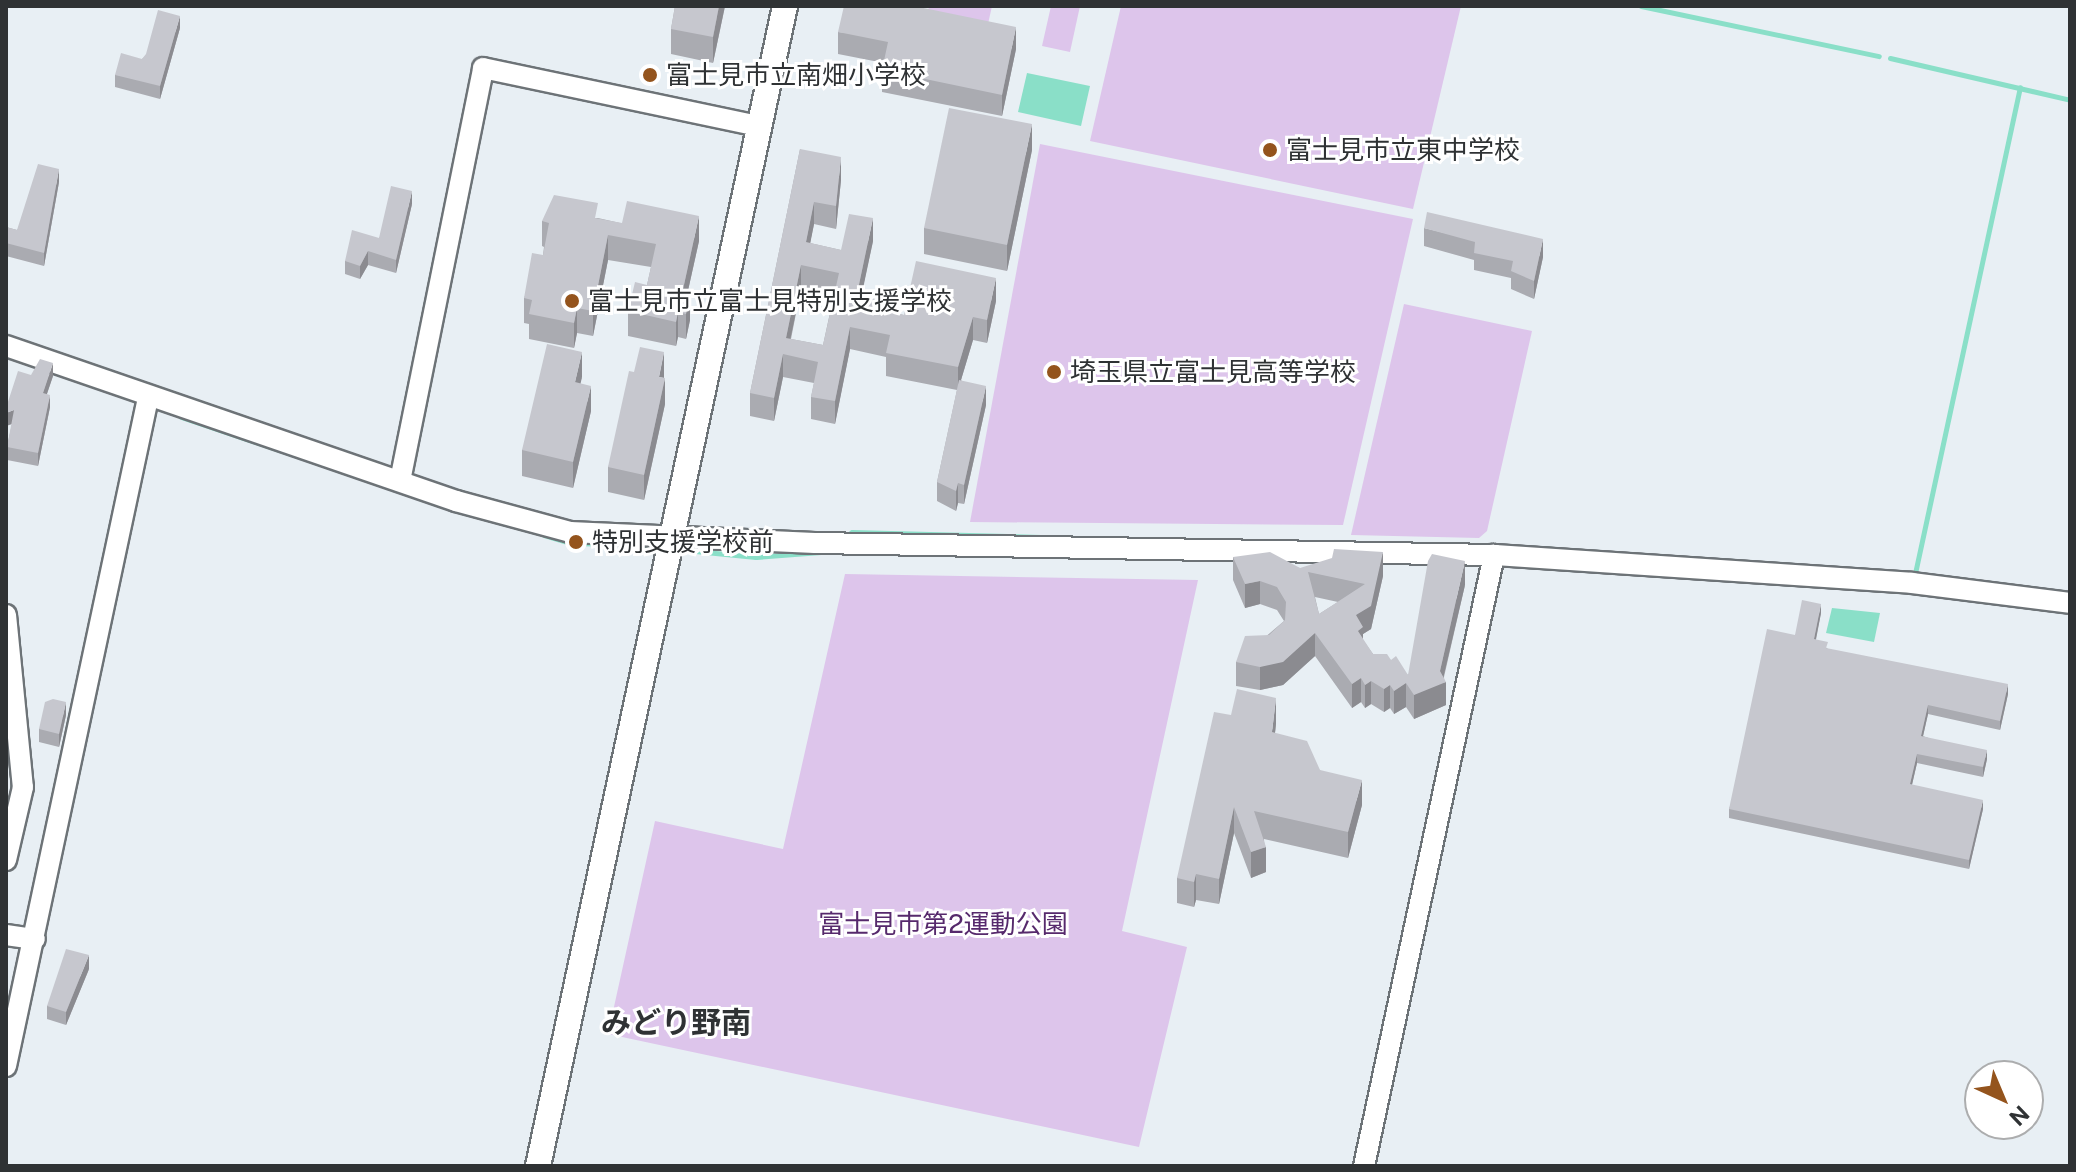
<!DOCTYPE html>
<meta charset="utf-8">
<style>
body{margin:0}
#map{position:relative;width:2076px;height:1172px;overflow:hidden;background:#e8eff4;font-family:"Public Sans","Noto Sans JP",sans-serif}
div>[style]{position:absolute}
.green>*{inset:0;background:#ddc5eb}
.water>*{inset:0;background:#8adfc8}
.stream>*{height:5px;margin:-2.5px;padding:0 2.5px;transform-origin:2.5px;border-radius:2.5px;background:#8adfc8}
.roads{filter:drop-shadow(2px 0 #6d7377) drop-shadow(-2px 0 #6d7377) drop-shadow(0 2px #6d7377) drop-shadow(0 -2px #6d7377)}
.minor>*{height:20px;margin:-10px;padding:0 10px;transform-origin:10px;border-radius:10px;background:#fff}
.tertiary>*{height:24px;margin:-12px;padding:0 12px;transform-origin:12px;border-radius:12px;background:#fff}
.wall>*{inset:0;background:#aaabb1}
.shaded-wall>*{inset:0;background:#8b8b90}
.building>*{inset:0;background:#c6c7ce}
.dots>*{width:22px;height:22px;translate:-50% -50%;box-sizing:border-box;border:4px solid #fff;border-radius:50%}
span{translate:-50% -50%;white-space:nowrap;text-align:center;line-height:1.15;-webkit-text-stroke:6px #fff;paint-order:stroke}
.poi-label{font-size:26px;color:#2f3234}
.left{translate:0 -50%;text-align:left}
.park-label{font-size:26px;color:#56296c}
.quarter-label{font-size:30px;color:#2f3234;font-weight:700}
.frame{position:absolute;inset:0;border:8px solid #2f3234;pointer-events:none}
.north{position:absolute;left:1964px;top:1060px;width:80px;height:80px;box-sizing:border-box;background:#fff;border:2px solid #acadae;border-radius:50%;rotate:136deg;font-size:22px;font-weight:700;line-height:32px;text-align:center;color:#2f3234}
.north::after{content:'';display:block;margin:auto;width:28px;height:36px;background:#94541d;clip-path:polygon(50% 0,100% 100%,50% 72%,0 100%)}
</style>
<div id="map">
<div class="green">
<i style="clip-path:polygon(929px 6px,992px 6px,986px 33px,926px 20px)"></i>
<i style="clip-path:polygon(1051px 6px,1080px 6px,1070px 52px,1042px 46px)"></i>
<i style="clip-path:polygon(1121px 6px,1461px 6px,1413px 209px,1090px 141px)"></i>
<i style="clip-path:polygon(1040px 144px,1413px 219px,1343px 525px,970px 522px)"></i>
<i style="clip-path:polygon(1404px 304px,1532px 331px,1487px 531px,1479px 538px,1351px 535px)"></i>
<i style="clip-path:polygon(845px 574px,1198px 580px,1122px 931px,1187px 947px,1139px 1147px,608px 1034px,655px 821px,783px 849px)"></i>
</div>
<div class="water">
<i style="clip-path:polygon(1027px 73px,1090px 86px,1081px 126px,1018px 112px)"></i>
<i style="clip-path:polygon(1832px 608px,1880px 613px,1874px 642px,1826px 633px)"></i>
</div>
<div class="stream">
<i style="left:1641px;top:6px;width:243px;rotate:11.9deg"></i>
<i style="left:1890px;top:58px;width:185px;rotate:13.1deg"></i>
<i style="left:181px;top:417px;width:126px;rotate:18.6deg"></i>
<i style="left:544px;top:535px;width:27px;rotate:17deg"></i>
<i style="left:570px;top:543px;width:39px;rotate:1deg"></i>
<i style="left:842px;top:539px;width:12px;rotate:-35deg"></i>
<i style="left:852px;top:532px;width:197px;rotate:1.5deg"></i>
<i style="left:1318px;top:543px;width:42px"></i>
<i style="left:635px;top:545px;width:26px;rotate:4deg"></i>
<i style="left:1542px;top:548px;width:29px;rotate:6deg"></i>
<i style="left:675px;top:549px;width:81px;rotate:5.6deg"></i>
<i style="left:756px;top:557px;width:78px;rotate:-4.4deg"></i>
<i style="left:1914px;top:578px;width:502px;rotate:-77.82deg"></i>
<i style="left:1972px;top:581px;width:26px;rotate:7deg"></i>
</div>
<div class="roads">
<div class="minor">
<i style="left:6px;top:346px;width:476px;rotate:19deg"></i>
<i style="left:456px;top:501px;width:118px;rotate:15.2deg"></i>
<i style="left:570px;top:532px;width:245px;rotate:2.6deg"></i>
<i style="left:815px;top:543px;width:679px;rotate:1.01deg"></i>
<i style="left:1494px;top:555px;width:419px;rotate:3.8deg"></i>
<i style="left:1912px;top:583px;width:159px;rotate:7.2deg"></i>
<i style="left:400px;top:481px;width:421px;rotate:-78.6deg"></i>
<i style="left:483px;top:68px;width:281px;rotate:11.9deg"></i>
<i style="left:6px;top:615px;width:173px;rotate:84.4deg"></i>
<i style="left:23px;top:787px;width:75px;rotate:103.1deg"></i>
<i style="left:6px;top:935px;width:29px;rotate:8deg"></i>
<i style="left:6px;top:1066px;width:683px;rotate:-78deg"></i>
<i style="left:1364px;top:1166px;width:625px;rotate:-77.99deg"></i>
</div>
<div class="tertiary">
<i style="left:538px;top:1166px;width:1186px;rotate:-77.98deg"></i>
</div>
</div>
<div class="wall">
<i style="clip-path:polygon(675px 6px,725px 6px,713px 63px,671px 54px,671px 29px)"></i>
<i style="clip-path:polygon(180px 28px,160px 99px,115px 87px,115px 75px,142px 59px)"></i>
<i style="clip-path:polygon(838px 32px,1016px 49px,1002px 116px,882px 92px,882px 70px,884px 63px,838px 54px)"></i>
<i style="clip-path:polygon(evenodd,800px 149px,841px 180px,836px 229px,814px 224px,810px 243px,841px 250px,873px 241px,861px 296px,875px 309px,904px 315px,996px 301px,987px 343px,973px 340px,961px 380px,986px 405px,964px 504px,958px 503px,956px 511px,937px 501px,937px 482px,957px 390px,886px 376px,886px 357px,850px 349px,835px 424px,811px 419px,811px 397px,814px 383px,783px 377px,774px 421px,750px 416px,750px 393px,800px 149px,801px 288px,834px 294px,823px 345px,791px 339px,801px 288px)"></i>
<i style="clip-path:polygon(1032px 150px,1007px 271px,924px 254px,924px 228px)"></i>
<i style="clip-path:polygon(59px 182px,44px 266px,6px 256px,6px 227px,17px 230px)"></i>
<i style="clip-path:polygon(412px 204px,396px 273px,368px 265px,360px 279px,345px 274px,345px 261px,379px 238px)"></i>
<i style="clip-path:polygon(598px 218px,699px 241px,687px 295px,690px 320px,686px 339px,678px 337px,676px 346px,628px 336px,628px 311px,647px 285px,651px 267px,608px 260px,593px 336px,577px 333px,574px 348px,529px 339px,529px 324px,524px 323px,524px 298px,543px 255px,544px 247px,542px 246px,542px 221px)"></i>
<i style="clip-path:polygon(1424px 228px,1543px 257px,1534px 299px,1511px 289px,1511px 278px,1474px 270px,1474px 260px,1424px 246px)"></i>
<i style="clip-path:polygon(31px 375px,53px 376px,47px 394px,50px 407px,38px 466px,7px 460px,7px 447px,12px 424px,6px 426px)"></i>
<i style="clip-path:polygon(582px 377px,580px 383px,591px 411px,573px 488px,522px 476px,522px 450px)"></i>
<i style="clip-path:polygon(664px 378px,665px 404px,644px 500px,608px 492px,608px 467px)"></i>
<i style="clip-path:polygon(evenodd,1233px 557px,1300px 568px,1383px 576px,1371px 629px,1363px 634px,1363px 640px,1373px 654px,1391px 660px,1408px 675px,1465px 585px,1444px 677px,1446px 705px,1414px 719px,1406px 707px,1394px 714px,1390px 708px,1384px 712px,1371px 704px,1365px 708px,1361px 702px,1352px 708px,1315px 656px,1283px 685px,1260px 690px,1236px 686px,1236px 662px,1284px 621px,1277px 610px,1260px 604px,1245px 608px,1233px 580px,1233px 557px,1315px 597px,1338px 602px,1319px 614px,1315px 597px)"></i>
<i style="clip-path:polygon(1821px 613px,1816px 640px,1828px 649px,2008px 694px,2000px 730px,1928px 714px,1923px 736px,1987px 759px,1983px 777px,1917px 763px,1912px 785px,1983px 809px,1969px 869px,1729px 818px,1729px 809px,1795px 635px)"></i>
<i style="clip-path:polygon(66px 715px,59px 747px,39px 742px,39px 729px)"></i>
<i style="clip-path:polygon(1276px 724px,1275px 733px,1362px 805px,1348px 858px,1264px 839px,1266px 872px,1251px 878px,1234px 833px,1219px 904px,1196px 900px,1194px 907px,1177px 903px,1177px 878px)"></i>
<i style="clip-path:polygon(89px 969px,66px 1025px,47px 1019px,47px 1006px)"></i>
</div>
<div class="shaded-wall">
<i style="clip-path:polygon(719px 6px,725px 6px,713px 63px,713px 37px)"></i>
<i style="clip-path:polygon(180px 16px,180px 28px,160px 99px,160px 86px)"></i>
<i style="clip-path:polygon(1016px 27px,1016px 49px,1002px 116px,1002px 95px)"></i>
<i style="clip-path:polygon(1032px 124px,1032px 150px,1007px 271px,1007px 245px)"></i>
<i style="clip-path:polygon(841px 157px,841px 180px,836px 229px,836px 206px)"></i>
<i style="clip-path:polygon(59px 169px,59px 182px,44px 266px,44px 253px)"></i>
<i style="clip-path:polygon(412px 191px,412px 204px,396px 273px,396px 260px)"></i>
<i style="clip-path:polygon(814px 202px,814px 224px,806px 265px,806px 242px)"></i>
<i style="clip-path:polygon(699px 216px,699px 241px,683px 313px,682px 294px)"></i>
<i style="clip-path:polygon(873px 218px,873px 241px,857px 317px,857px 294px)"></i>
<i style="clip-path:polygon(608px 235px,608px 260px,593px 336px,593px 311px)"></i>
<i style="clip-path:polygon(1543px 239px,1543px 257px,1534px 299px,1534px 281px)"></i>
<i style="clip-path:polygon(368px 251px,368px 265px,360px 279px,360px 266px)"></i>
<i style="clip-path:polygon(801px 265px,801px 288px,787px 355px,786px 338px)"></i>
<i style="clip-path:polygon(996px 278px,996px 301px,987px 343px,987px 320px)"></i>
<i style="clip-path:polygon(690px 295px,690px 320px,686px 339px,686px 314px)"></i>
<i style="clip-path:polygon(577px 308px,577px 333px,574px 348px,574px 323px)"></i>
<i style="clip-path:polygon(678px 312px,678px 337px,676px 346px,676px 322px)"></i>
<i style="clip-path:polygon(973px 317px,973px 340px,958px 390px,958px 367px)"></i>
<i style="clip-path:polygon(850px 327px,850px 349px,835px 424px,835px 401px)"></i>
<i style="clip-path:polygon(582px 352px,582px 377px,575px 408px,575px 382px)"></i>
<i style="clip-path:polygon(664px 352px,664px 378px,659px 377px)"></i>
<i style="clip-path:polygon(783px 354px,783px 377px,774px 421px,774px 398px)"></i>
<i style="clip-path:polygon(53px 363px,53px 376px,43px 405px,43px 393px)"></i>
<i style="clip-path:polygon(665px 378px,665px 404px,644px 500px,644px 475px)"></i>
<i style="clip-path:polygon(591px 386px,591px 411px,573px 488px,573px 462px)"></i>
<i style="clip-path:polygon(986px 386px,986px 405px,964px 504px,964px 485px)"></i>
<i style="clip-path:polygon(50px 395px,50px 407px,38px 466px,38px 453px)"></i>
<i style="clip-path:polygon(14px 410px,14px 423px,6px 426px,6px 413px)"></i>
<i style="clip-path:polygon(958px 483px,958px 503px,956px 511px,956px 491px)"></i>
<i style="clip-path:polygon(1383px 552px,1383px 576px,1371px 629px,1363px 634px,1363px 651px,1358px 654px,1356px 615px)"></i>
<i style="clip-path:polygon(1465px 561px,1465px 585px,1442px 683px,1446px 682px,1446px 705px,1414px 719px,1414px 695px,1440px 671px)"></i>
<i style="clip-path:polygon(1260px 581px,1260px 604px,1245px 608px,1245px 584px)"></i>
<i style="clip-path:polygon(1821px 604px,1821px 613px,1814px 648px,1814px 639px)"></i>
<i style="clip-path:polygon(1315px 633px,1315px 656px,1283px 685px,1260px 690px,1260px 667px)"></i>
<i style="clip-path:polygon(1361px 678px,1361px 702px,1352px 708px,1352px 684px)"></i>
<i style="clip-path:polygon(1371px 681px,1371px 704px,1365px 708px,1365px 685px)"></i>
<i style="clip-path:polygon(1406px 683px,1406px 707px,1394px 714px,1394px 691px)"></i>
<i style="clip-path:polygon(2008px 684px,2008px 694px,2000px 730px,2000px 721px)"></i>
<i style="clip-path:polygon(1390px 685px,1390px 708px,1384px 712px,1384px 689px)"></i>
<i style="clip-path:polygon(1276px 698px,1276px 724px,1272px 758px,1272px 732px)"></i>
<i style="clip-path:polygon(66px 702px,66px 715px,59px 747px,59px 734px)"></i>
<i style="clip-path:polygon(1928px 705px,1928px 714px,1921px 745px,1921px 736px)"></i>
<i style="clip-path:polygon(1987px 750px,1987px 759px,1983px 777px,1983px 767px)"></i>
<i style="clip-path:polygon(1917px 754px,1917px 763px,1910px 793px,1910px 784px)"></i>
<i style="clip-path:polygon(1362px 780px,1362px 805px,1348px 858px,1348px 832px)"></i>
<i style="clip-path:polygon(1983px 800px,1983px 809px,1969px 869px,1969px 860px)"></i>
<i style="clip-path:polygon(1234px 807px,1234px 833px,1219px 904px,1219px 879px)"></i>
<i style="clip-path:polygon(1266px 847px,1266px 872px,1251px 878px,1251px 852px)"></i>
<i style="clip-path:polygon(1196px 874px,1196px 900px,1194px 907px,1194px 882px)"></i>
<i style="clip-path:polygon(89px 955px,89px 969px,66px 1025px,66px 1012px)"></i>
</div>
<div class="building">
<i style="clip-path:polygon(675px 6px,719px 6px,713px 37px,671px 29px)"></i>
<i style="clip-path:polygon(844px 6px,914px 6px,1016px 27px,1002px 95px,882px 70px,888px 42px,838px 32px)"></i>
<i style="clip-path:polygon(158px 10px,180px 16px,160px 86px,115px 75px,121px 53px,142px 59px,146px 54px)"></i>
<i style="clip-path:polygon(949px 108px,1032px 124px,1007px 245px,924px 228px)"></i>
<i style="clip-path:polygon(evenodd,800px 149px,841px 157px,836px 206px,814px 202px,806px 242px,841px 250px,849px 214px,873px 218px,857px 294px,875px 299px,873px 309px,904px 315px,916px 261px,996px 278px,987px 320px,973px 317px,958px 367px,886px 353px,890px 335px,850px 327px,835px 401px,811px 397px,818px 362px,783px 354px,774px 398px,750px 393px,800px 149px,801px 265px,839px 273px,823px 345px,786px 338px,801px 265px)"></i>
<i style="clip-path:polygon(38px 164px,59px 169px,44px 253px,6px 243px,6px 227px,17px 230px)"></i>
<i style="clip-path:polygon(391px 186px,412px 191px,396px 260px,368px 251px,360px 266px,345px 261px,352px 230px,379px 238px)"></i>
<i style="clip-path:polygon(554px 195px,598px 203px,595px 218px,622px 223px,627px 201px,699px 216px,682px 294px,690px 295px,686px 314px,678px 312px,676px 322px,628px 311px,635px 282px,647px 285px,656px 244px,608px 235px,593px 311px,577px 308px,574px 323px,529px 314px,532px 300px,524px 298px,532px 253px,543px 255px,549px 223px,542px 221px)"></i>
<i style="clip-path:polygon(1427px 212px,1543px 239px,1534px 281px,1511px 271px,1513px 261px,1474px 253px,1475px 242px,1424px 228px)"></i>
<i style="clip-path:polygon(547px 344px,582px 352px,575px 382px,591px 386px,573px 462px,522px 450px)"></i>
<i style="clip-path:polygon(640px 347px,664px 352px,659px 377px,665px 378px,644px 475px,608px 467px,629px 371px,634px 372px)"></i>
<i style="clip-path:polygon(40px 359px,53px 363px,43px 393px,50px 395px,38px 453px,7px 447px,14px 410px,6px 413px,6px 408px,18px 371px,31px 375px)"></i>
<i style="clip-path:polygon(959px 380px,986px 386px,964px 485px,958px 483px,956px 491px,937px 482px)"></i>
<i style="clip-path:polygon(evenodd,1334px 549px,1383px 552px,1371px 606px,1356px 615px,1363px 627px,1358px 631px,1373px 654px,1387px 654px,1391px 660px,1396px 656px,1408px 675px,1428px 561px,1432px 554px,1465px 561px,1440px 671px,1446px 682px,1414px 695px,1406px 683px,1394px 691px,1390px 685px,1384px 689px,1371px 681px,1365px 685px,1361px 678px,1352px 684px,1315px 633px,1283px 662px,1260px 667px,1236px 662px,1245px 636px,1269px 635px,1285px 620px,1286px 602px,1277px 587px,1260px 581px,1245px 584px,1233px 557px,1270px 552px,1300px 568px,1332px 558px,1334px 549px,1308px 572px,1365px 584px,1319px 614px,1308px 572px)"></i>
<i style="clip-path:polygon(1802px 600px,1821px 604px,1814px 639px,1828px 642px,1826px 648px,2008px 684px,2000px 721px,1928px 705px,1921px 736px,1987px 750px,1983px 767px,1917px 754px,1910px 784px,1983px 800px,1969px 860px,1729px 809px,1767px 629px,1795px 635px)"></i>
<i style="clip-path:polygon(1237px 689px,1276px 698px,1272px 732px,1307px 741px,1320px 770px,1362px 780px,1348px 832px,1254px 811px,1266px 847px,1251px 852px,1234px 807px,1219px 879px,1196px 874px,1194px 882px,1177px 878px,1214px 712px,1231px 715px)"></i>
<i style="clip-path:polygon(53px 699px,66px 702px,59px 734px,39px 729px,45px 702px)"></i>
<i style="clip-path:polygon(66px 949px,89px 955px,66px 1012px,47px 1006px)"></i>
</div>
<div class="dots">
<i style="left:650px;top:75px;background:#94541d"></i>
<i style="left:1270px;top:150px;background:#94541d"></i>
<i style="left:572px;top:301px;background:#94541d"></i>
<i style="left:1054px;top:372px;background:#94541d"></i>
<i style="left:576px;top:542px;background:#94541d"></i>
</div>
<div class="poi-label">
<span class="left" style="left:666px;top:75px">富士見市立南畑小学校</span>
<span class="left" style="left:1286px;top:150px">富士見市立東中学校</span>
<span class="left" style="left:588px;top:301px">富士見市立富士見特別支援学校</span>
<span class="left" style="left:1070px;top:372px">埼玉県立富士見高等学校</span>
<span class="left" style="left:592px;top:542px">特別支援学校前</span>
</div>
<div class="park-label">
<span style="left:943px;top:924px">富士見市第2運動公園</span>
</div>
<div class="quarter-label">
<span style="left:676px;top:1022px">みどり野南</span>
</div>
<div class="frame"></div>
<div class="north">N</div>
</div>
